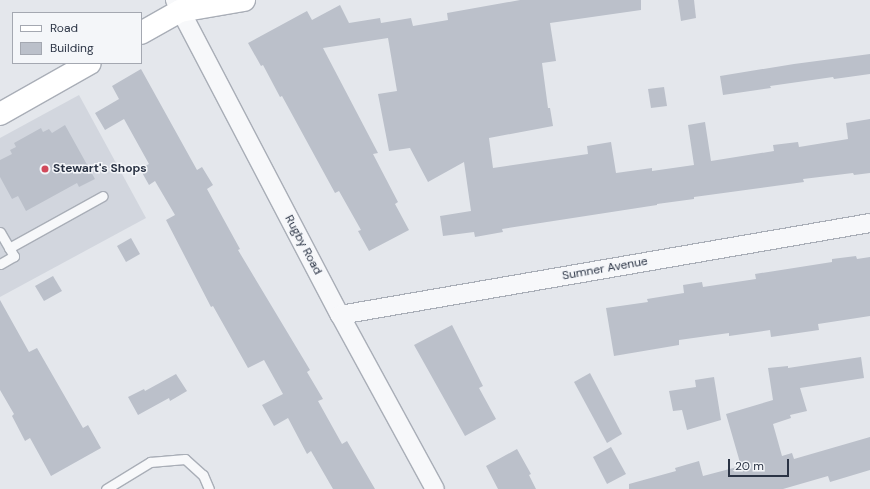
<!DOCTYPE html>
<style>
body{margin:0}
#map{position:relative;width:870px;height:489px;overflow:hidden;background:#e4e7ec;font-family:"DM Sans",sans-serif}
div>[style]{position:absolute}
.built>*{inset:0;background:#d2d6de}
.building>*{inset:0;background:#bbc0ca}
.roads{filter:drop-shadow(1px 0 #a9aeb7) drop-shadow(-1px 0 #a9aeb7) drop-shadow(0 1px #a9aeb7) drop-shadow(0 -1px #a9aeb7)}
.lane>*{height:9px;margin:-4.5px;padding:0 4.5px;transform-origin:4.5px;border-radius:4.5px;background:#f7f8fa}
.street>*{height:18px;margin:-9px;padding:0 9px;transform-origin:9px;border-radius:9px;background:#f7f8fa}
.secondary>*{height:22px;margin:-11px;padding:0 11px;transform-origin:11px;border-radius:11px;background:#fff}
.dots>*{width:11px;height:11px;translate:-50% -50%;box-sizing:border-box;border:2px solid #f4f6f9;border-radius:50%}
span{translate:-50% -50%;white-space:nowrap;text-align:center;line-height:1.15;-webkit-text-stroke:3px #f4f6f9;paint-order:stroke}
.poi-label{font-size:12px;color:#2b3445;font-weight:700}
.left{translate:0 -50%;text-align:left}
.street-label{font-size:12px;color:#2b3445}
.legend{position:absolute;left:12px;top:12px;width:130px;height:52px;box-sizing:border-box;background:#f4f6f9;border:1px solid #a4a8b1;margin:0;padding:5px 7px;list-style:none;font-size:12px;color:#2b3445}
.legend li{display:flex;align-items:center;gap:8px;height:20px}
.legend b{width:20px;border:1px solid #a4a8b1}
.scale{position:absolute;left:728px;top:459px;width:61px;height:18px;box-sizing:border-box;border:2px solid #2b3445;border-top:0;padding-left:5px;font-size:12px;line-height:14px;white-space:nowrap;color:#2b3445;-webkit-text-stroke:3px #f4f6f9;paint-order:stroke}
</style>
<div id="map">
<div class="built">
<i style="clip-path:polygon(79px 95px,146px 218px,0 297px,0 138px)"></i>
</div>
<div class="building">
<i style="clip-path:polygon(520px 0,641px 0,641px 10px,550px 23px,556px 61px,542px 63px,548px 108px,550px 108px,553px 126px,489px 138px,493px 168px,588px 154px,587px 146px,611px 142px,616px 173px,652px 168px,652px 171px,694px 165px,688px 125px,705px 122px,711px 161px,774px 151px,773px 145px,798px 142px,799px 147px,848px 139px,846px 123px,870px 119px,870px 173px,854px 175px,853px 173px,803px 179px,804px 182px,694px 197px,694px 199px,657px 204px,657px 205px,502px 229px,503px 232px,475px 237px,474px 232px,443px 236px,440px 216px,471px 211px,464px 162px,428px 182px,410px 148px,389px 151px,378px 94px,397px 91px,388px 38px,323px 48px,378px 153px,373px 154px,398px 202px,395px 204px,409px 230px,369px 251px,358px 231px,361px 230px,339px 191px,335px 193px,282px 96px,280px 97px,263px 65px,261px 66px,248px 43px,307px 11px,312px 20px,340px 5px,349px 23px,380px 18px,381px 23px,411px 18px,413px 26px,448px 20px,447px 13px)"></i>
<i style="clip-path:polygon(678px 0,694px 0,696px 18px,681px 21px)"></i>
<i style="clip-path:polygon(870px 54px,870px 74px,834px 79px,833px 77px,770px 86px,771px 88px,723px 95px,720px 76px,794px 64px)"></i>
<i style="clip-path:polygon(141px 69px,197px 170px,202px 167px,213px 185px,207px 189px,240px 249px,238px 250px,310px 370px,307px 372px,323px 399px,318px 401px,342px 444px,347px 441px,375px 489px,333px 489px,311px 451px,307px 454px,288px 418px,274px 426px,262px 405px,283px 394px,264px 360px,248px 368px,213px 306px,211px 307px,166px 220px,175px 215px,155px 181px,149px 185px,140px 169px,149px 164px,124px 119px,105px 130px,95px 113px,119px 99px,112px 86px)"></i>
<i style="clip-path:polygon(664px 87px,667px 106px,651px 108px,648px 89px)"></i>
<i style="clip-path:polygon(65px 125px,95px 179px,79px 187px,77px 183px,26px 211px,18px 196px,12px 199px,0 177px,0 160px,12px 154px,10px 150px,16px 147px,14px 143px,41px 128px,43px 132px,49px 129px,52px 133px)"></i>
<i style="clip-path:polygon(131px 238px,140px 254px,126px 262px,117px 246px)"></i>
<i style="clip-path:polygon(856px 256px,857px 259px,870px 257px,870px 316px,818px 324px,819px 330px,771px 337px,770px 330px,729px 336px,729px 333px,679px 340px,679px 345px,614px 356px,606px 308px,648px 302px,647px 299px,684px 293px,683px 285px,702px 282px,703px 287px,756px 279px,755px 274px,832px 262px,832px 259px)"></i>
<i style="clip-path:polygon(53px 276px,62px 291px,44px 301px,35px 286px)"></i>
<i style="clip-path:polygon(0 300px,29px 352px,37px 348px,83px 428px,88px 425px,101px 448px,51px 476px,30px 438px,25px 441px,12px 416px,14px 414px,0 390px)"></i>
<i style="clip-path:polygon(452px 325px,483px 386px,479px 388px,496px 419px,465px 436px,414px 345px)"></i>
<i style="clip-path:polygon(861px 357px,864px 378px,800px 388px,807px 411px,790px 415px,791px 418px,773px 424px,782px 456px,792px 453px,794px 459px,870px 437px,870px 470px,830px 482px,828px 476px,783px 489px,629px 489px,629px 484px,676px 471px,675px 468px,699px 461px,703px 476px,741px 466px,726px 414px,773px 400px,768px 368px,788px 366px,788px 368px)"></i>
<i style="clip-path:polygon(590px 373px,622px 434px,607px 443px,574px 382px)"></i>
<i style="clip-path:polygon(176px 374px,187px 391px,170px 401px,169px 398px,138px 415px,128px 397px,144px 389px,145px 391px)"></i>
<i style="clip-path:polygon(714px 377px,721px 420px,687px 430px,682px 410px,673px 411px,669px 391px,696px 387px,695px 380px)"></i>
<i style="clip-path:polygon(611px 447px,626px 474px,607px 484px,593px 457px)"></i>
<i style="clip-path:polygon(517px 449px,531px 474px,529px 475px,536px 489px,498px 489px,486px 466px)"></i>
</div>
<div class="roads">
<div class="lane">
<i style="left:0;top:232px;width:28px;rotate:60deg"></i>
<i style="left:14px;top:256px;width:16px;rotate:150deg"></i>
<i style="left:9px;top:248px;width:107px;rotate:-29deg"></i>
<i style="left:106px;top:489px;width:52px;rotate:-31.5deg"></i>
<i style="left:150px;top:462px;width:35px;rotate:-5deg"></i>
<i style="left:185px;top:459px;width:24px;rotate:42deg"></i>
<i style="left:203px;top:475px;width:15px;rotate:67deg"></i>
</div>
<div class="street">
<i style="left:175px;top:0;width:356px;rotate:62.4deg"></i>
<i style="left:340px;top:315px;width:198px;rotate:61.4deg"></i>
<i style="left:340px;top:315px;width:538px;rotate:-9.85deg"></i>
</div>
<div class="secondary">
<i style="left:141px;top:33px;width:45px;rotate:-29.4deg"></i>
<i style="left:180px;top:11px;width:65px;rotate:-9.8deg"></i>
<i style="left:0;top:114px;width:103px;rotate:-29.5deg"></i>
</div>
</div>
<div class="dots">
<i style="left:45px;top:169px;background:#d1495b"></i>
</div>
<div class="poi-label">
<span class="left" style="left:53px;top:169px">Stewart's Shops</span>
</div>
<div class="street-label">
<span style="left:303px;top:245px;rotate:62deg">Rugby Road</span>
<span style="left:605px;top:269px;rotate:-10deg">Sumner Avenue</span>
</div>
<ul class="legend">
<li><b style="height:5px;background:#fff"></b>Road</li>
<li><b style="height:11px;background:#bbc0ca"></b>Building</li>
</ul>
<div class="scale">20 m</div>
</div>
